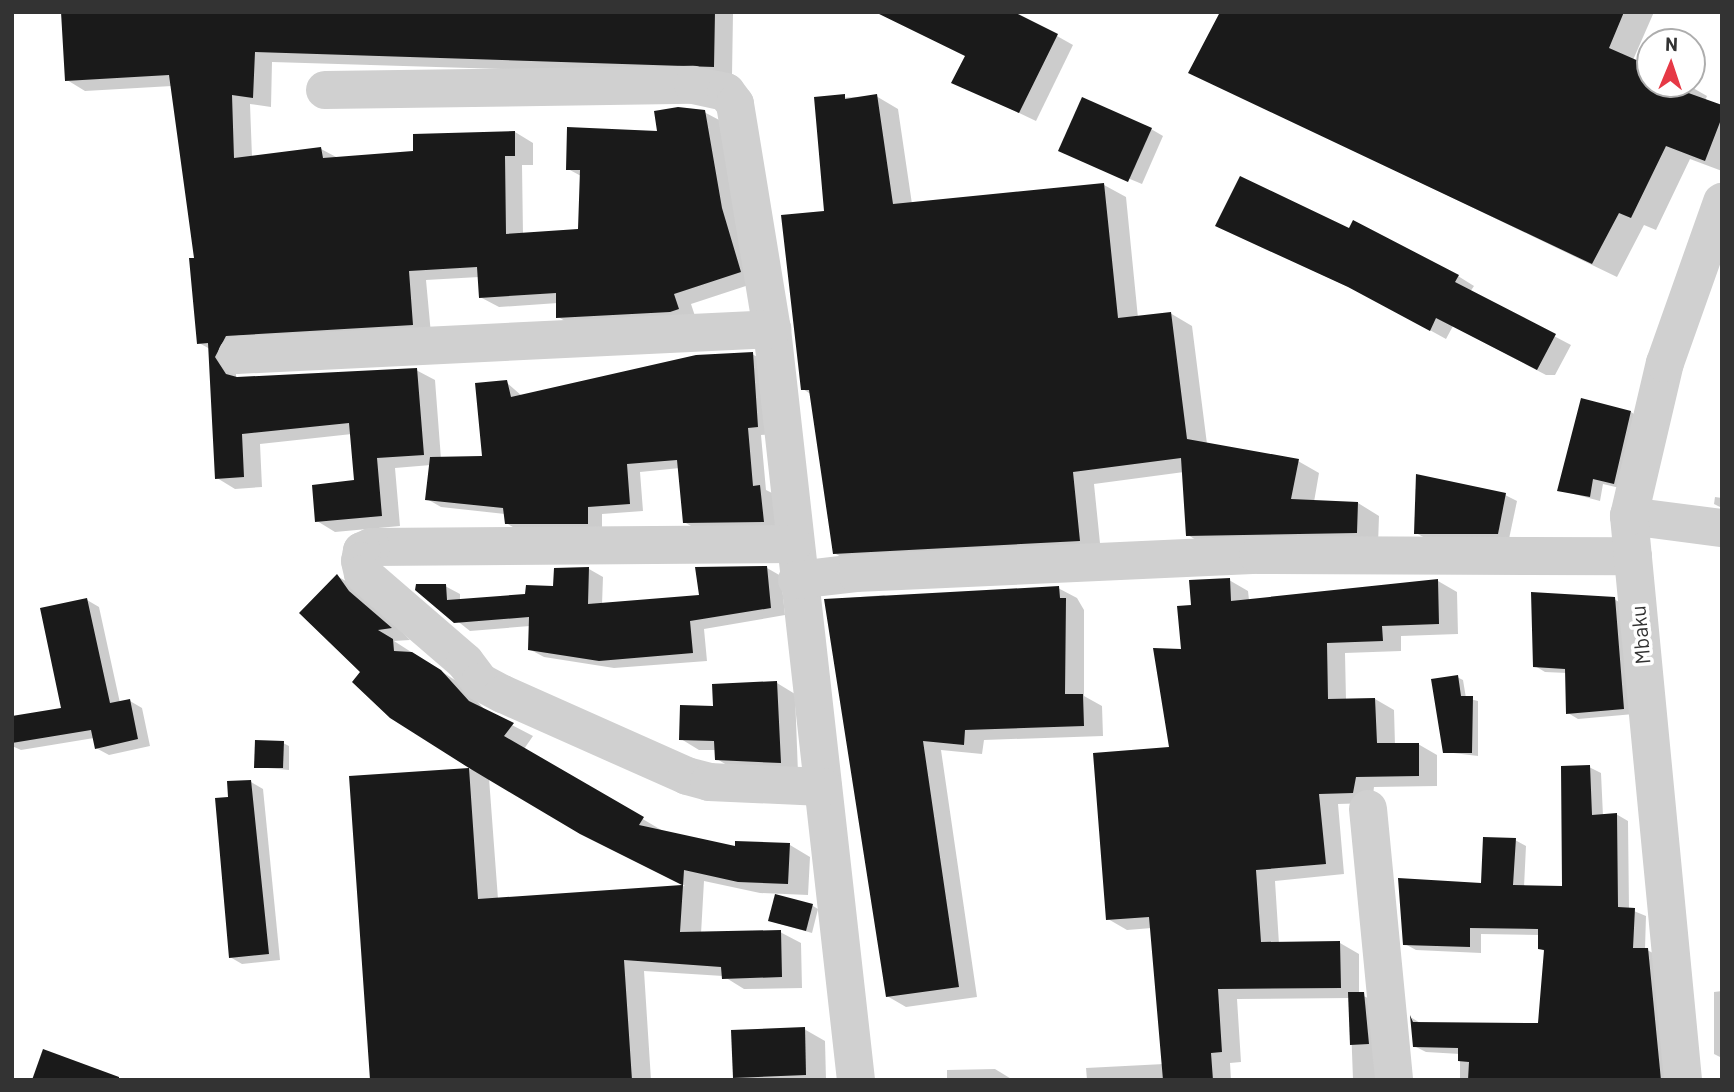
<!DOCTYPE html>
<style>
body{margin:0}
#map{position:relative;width:1734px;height:1092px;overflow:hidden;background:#fff;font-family:Barlow,sans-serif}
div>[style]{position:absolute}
.shadow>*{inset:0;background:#0003}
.building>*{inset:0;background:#1a1a1a}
.minor>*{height:38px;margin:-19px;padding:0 19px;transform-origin:19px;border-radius:19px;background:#d0d0d0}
span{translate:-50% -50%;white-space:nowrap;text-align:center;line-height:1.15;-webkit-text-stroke:7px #fff;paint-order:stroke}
.street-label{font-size:21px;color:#333}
.frame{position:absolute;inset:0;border:14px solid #333;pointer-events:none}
.north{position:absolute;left:1636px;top:28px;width:70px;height:70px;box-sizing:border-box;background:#fff;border:2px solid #adadad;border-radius:50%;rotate:2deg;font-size:19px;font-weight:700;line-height:28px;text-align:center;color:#333}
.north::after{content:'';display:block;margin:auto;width:24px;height:32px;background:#e63946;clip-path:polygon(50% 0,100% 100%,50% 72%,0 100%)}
</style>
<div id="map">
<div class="shadow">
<i style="clip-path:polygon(63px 12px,733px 14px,732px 76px,272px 62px,271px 107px,250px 104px,252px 157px,321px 149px,338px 158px,415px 153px,515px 132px,533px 143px,533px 165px,522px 165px,523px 235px,579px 230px,581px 176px,568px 169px,704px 112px,723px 122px,758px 282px,691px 304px,696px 319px,576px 327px,558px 317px,558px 303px,499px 307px,480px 297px,479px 277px,426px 280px,431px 334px,236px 355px,236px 379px,416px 370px,435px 380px,441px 459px,484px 458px,506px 382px,522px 396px,752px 354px,766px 362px,772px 434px,761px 435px,766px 490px,774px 494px,777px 529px,698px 530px,684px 522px,680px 468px,640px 472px,643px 511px,602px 514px,602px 531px,520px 531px,506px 523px,505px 514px,441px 507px,427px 499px,431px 465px,395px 468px,400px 526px,335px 532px,317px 521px,356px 482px,352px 434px,260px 444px,262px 487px,235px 489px,217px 478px,210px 349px,199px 343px,196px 260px,172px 86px,85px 91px,67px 80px)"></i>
<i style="clip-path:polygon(1221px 12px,1654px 12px,1633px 60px,1650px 68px,1650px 84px,1686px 84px,1707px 96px,1705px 101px,1722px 107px,1722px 171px,1690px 159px,1656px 230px,1644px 225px,1617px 277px,1191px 72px)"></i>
<i style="clip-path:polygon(1057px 36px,1073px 45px,1036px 121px,954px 82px)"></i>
<i style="clip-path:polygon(876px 96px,898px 109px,912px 204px,1104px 185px,1126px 197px,1138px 318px,1170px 313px,1192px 326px,1207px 444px,1298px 461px,1319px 473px,1314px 502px,1358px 503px,1379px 516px,1378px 545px,1209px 548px,1188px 535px,1184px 472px,1094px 484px,1101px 553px,856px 565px,834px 553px,812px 395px,803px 389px,826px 213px,816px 99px)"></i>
<i style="clip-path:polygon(1151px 129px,1163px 136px,1142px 184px,1060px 150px)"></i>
<i style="clip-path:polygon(1217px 226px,1458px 276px,1474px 286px,1470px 292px,1571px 345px,1555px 375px,1546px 375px,1453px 326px,1446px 339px,1366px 295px)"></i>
<i style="clip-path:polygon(1631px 412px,1640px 418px,1624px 489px,1603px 484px,1600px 501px,1559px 490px)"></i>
<i style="clip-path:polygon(1505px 495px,1517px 501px,1509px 539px,1427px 539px,1416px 533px)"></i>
<i style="clip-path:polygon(1715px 497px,1722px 498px,1722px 508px,1714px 504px)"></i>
<i style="clip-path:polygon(767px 568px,781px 576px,785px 615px,704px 629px,707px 661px,614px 668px,544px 657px,529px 649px,530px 626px,470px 631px,417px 589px,445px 586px,460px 594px,460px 601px,527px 596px,555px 588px,589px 569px,603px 577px,602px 605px,701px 597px)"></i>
<i style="clip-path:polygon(evenodd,337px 576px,358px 588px,410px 640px,394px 641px,461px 684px,487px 712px,533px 736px,524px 749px,663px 831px,737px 848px,790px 845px,810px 857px,808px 895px,760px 893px,704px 881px,701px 934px,780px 932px,801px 943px,802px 988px,744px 989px,723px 976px,644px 971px,651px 1080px,372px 1080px,351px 778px,474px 769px,363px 672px,337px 576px,489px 778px,603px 845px,685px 886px,498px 899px,489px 778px)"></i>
<i style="clip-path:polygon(1229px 580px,1248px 591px,1249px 600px,1438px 581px,1457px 592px,1458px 634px,1401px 636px,1401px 651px,1345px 653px,1346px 700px,1375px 699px,1394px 710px,1395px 745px,1418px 744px,1437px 755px,1437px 786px,1374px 787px,1372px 803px,1338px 804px,1344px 874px,1275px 881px,1279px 944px,1340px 943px,1359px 954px,1359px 994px,1379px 1003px,1387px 1080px,1353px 1080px,1350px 998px,1237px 999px,1241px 1062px,1230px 1063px,1231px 1080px,1087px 1080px,1086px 1068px,1164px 1064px,1152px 928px,1127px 930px,1108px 919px,1171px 749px,1193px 606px)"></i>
<i style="clip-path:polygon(1058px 588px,1077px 598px,1084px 610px,1084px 696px,1102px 706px,1103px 736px,984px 740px,982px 754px,941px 750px,977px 997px,906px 1007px,887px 996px,826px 600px,884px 595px,903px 606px)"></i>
<i style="clip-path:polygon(1614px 599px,1624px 605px,1634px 714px,1578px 719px,1568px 713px,1567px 673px,1545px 672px,1535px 666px)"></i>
<i style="clip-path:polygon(87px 600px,99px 607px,120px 703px,130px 701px,142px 708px,150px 746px,109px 755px,96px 748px,94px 738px,21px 750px,12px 746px,12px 718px,63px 710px)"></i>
<i style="clip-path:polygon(1457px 677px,1463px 680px,1466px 698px,1478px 701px,1478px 756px,1445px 752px)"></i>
<i style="clip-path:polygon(777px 683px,795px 694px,798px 773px,735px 770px,717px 759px,716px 750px,699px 750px,681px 739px,715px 708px)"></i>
<i style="clip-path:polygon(283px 743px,289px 746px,289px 770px,256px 767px)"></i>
<i style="clip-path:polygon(1589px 767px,1601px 773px,1603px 816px,1616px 814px,1628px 821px,1629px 909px,1646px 916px,1645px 949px,1659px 956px,1671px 1080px,1460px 1080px,1460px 1054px,1426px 1052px,1414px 1046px,1412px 1018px,1422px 1024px,1540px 1024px,1546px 952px,1540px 948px,1540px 935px,1481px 934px,1481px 953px,1416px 950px,1405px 944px,1483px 884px,1515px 840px,1526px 846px,1524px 887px,1564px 888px)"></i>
<i style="clip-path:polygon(251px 782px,263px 789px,280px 960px,242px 964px,230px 957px,230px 799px)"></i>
<i style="clip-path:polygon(813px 906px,818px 909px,812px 933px,770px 921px)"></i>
<i style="clip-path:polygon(1722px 991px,1722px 1058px,1714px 1054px,1714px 992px)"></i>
<i style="clip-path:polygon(804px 1029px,825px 1041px,826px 1080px,735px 1080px,733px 1031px)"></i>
<i style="clip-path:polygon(995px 1069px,1013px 1080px,947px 1080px,947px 1070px)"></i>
</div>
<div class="building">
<i style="clip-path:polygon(61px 12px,715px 12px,714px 67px,255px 52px,253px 98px,232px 95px,234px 158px,321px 147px,323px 158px,413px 151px,413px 134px,515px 131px,515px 156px,505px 156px,506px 234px,578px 229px,580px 170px,566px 170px,567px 127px,657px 131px,654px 111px,678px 107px,705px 110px,722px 208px,741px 272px,674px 294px,679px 309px,670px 312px,556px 318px,556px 293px,479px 298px,477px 267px,409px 271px,413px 325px,226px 336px,215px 357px,226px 374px,237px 377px,417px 368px,424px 455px,377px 458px,382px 516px,315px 522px,312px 485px,354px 480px,349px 423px,242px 434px,244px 477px,215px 479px,208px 343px,197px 344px,189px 258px,194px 258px,169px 75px,65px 81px)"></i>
<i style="clip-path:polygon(875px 12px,1014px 12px,1058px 34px,1019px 113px,951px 83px,965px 56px)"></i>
<i style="clip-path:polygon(1220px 12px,1624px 12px,1609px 48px,1650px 66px,1650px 84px,1682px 84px,1680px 90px,1722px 105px,1722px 117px,1705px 161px,1666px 146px,1631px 218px,1619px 213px,1592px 264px,1188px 73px)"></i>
<i style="clip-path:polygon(845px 94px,845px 99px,877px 94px,893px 204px,1104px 183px,1118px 318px,1171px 312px,1187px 439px,1299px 459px,1291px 499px,1358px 502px,1357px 533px,1186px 536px,1181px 458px,1073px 472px,1080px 541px,833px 554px,809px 390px,801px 390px,781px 215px,824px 211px,814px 97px)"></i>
<i style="clip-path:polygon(1082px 97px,1152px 128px,1128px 182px,1058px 151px)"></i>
<i style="clip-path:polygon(1240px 176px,1349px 228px,1353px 220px,1459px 275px,1455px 282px,1556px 334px,1537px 370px,1436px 318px,1430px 331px,1348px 287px,1215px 226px)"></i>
<i style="clip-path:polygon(753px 352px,758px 427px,748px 428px,753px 486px,760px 485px,764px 522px,683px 523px,677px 460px,627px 464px,630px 504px,588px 507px,588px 524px,505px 524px,503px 508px,425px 500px,430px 457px,482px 456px,475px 383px,507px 380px,511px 397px,696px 355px)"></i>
<i style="clip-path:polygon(1581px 398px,1631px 411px,1614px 484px,1593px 479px,1590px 497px,1557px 491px)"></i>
<i style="clip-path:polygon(1416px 474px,1506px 493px,1498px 534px,1414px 534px)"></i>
<i style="clip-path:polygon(767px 566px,771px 608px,690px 621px,693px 653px,599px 661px,528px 650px,529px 617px,454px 623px,415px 590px,416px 584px,446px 584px,447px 600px,525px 594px,526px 585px,553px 586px,554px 568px,589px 567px,588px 604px,699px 595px,695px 567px)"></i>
<i style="clip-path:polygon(evenodd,337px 574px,349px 591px,392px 628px,378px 630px,393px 639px,394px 651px,412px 652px,441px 670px,469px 701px,514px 723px,504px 736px,644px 817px,639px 825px,735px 846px,735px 841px,790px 843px,788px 884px,738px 882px,684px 870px,680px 932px,781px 930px,782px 977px,722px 979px,721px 967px,624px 960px,632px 1080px,370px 1080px,349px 776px,469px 768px,390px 718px,352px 682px,360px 672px,299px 613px,337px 574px,469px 768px,580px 834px,682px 885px,478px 899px,469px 768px)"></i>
<i style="clip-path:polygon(1230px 578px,1231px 601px,1438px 579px,1439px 624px,1382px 626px,1383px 641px,1327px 643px,1328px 699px,1375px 698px,1377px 743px,1419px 743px,1419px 776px,1356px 777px,1353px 793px,1319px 794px,1326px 864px,1256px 870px,1261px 942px,1340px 941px,1341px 988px,1218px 989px,1222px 1052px,1211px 1053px,1213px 1080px,1163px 1080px,1149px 917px,1106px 920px,1093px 753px,1169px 747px,1153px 648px,1181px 649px,1177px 606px,1191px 605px,1189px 580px)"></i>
<i style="clip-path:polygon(1059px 586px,1060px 598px,1066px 598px,1065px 694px,1083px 694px,1084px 726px,965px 730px,964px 745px,923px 741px,959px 987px,886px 997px,824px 599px)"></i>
<i style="clip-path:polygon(1531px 592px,1615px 597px,1624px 709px,1566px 714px,1565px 669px,1533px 667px)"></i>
<i style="clip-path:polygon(87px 598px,110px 703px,130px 699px,138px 739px,95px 749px,91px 730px,12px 743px,12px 716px,61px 708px,40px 608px)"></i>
<i style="clip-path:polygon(1458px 675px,1461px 696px,1473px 696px,1472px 753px,1443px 753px,1431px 679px)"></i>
<i style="clip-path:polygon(777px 681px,781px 763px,715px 760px,714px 741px,679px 740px,680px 705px,713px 706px,712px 684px)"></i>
<i style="clip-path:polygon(255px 740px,284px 741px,283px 768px,254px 768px)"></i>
<i style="clip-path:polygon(1590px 765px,1592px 815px,1617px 813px,1618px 907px,1635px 908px,1633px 948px,1648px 948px,1661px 1080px,1468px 1080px,1469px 1062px,1458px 1061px,1458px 1048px,1413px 1047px,1410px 1015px,1413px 1022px,1538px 1023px,1544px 950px,1538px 949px,1538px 929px,1470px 928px,1470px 947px,1403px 945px,1398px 878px,1481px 883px,1483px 837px,1516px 838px,1513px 885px,1562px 886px,1561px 766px)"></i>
<i style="clip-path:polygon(251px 780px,269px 954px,229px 958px,215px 798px,228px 797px,227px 781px)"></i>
<i style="clip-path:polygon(775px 894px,813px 904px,806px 931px,768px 921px)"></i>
<i style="clip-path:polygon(1348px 992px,1364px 992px,1369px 1044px,1350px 1045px)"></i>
<i style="clip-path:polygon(805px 1027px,806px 1075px,733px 1078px,731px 1030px)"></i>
<i style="clip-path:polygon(43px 1049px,119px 1077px,119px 1080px,32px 1080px)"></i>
</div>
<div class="minor">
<i style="left:325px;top:90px;width:368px;rotate:-0.8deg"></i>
<i style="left:693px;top:85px;width:34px;rotate:12deg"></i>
<i style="left:726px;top:92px;width:15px;rotate:53deg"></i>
<i style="left:735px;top:104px;width:228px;rotate:80.7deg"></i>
<i style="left:772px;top:329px;width:756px;rotate:83.62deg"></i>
<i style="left:237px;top:355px;width:536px;rotate:-2.78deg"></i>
<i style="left:1629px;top:516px;width:94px;rotate:7.4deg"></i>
<i style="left:793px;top:544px;width:422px;rotate:179.6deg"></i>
<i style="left:371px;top:547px;width:10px;rotate:156deg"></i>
<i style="left:362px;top:551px;width:10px;rotate:101deg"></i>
<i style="left:360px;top:561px;width:13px;rotate:77deg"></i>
<i style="left:363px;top:574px;width:135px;rotate:40.8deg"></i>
<i style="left:465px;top:662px;width:25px;rotate:53deg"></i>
<i style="left:480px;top:682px;width:26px;rotate:28deg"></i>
<i style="left:503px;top:694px;width:201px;rotate:24deg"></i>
<i style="left:687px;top:776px;width:23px;rotate:15deg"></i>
<i style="left:709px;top:782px;width:114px;rotate:2.5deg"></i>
<i style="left:797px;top:580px;width:59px;rotate:-6.8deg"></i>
<i style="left:856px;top:573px;width:402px;rotate:-2.6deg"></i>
<i style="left:1258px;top:555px;width:375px;rotate:0.2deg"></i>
<i style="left:1368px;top:809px;width:272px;rotate:84.5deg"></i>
<i style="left:1683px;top:1080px;width:567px;rotate:-95.47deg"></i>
<i style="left:1629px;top:516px;width:157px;rotate:-76.8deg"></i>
<i style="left:1665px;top:363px;width:171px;rotate:-70.5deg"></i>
</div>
<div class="street-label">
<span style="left:1640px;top:635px;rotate:-95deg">Mbaku</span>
</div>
<div class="frame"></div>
<div class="north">N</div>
</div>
